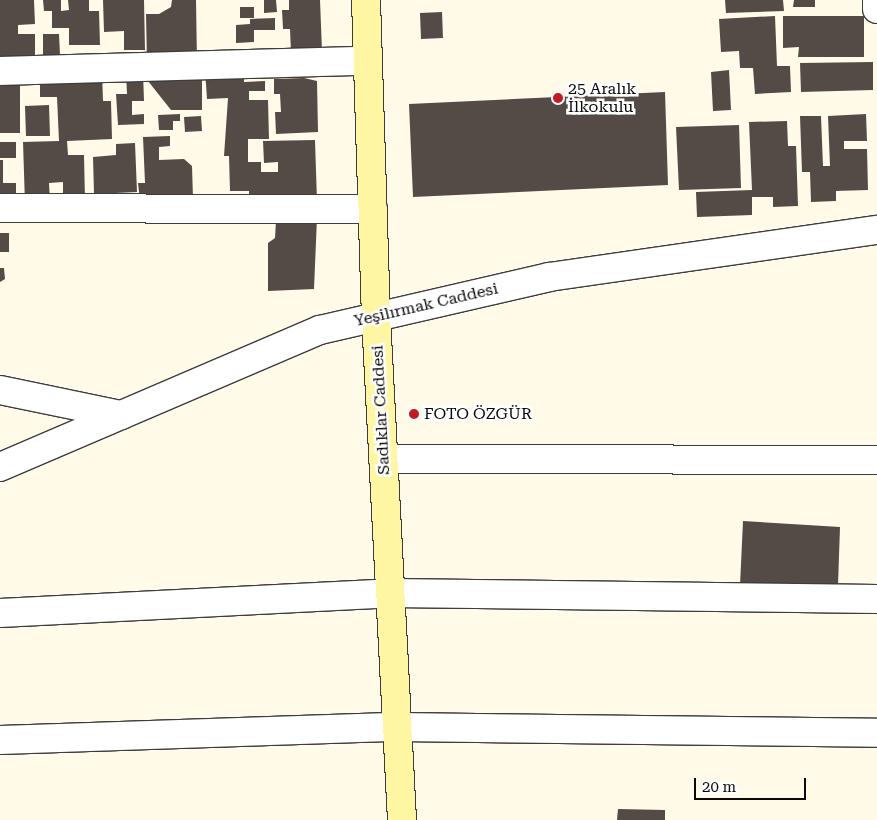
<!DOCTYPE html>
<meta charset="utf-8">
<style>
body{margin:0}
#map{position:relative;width:877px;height:820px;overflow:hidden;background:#fffbe8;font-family:"Roboto Serif",serif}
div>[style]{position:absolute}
.building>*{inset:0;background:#544b46}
.roads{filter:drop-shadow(1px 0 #3d3d3d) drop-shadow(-1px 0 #3d3d3d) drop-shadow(0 1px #3d3d3d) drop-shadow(0 -1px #3d3d3d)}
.minor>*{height:28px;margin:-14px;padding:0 14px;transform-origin:14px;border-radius:14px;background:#fff}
.tertiary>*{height:28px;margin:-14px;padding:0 14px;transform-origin:14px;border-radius:14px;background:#fff}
.secondary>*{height:28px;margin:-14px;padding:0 14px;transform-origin:14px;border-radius:14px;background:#fff6a3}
.dots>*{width:14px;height:14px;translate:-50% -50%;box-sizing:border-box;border:2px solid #fff;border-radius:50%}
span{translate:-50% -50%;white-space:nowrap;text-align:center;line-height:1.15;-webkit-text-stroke:5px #fff;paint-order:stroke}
.poi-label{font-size:16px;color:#0a0a0a}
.left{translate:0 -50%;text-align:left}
.street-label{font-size:16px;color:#0a0a0a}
.scale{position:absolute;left:694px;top:778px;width:112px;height:22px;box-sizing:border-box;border:2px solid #0a0a0a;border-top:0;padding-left:6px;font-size:15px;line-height:18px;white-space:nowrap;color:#0a0a0a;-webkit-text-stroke:4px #fff;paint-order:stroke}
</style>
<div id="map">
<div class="building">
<i style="clip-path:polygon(0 0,34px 0,35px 24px,18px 25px,18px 34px,35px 34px,35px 59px,0 60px)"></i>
<i style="clip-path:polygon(43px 0,61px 0,61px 11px,69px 10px,68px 0,89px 0,89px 11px,99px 11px,100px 45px,69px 45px,69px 28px,52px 28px,52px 11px,44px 11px)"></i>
<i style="clip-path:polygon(103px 0,144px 0,145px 50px,124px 50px,124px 31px,104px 32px)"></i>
<i style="clip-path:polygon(172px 0,196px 0,197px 62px,147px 63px,146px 14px,159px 14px,171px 7px)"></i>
<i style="clip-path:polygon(264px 0,276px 0,277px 12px,264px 13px)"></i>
<i style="clip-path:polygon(289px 0,320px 0,322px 51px,291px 53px,290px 29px,283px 29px,282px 10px,289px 10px)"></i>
<i style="clip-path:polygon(725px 0,783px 0,784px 11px,726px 13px)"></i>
<i style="clip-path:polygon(794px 0,815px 0,815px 7px,793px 7px)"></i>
<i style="clip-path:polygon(240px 7px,254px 7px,254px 18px,240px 18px)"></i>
<i style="clip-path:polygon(442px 12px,443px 38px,421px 39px,420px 13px)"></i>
<i style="clip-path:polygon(775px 16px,777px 66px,790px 66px,791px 92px,755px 94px,753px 68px,740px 68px,739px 51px,721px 52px,719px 19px)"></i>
<i style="clip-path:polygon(783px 16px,864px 16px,864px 57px,798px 57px,799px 47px,783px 48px)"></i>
<i style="clip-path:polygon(275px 18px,275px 30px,254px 30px,254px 42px,236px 43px,236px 25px,250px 24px,250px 19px)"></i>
<i style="clip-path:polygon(43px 34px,59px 34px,60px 55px,43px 55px)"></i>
<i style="clip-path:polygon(873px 62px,873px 90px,801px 92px,800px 63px)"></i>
<i style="clip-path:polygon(244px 69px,244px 82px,265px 81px,265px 91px,249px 91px,249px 100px,268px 100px,269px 139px,248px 139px,248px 162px,261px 162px,261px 172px,278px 172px,278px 162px,264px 163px,263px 141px,315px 140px,317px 201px,249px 200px,249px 191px,230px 191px,229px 156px,224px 156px,228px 98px,207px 99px,205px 70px)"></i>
<i style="clip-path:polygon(729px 70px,731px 110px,713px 111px,711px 72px)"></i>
<i style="clip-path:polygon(202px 71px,202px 110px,171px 110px,148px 81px)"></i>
<i style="clip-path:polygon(102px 72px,103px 101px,111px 101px,112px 139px,67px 141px,68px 155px,84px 155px,85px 200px,63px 201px,63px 182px,49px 183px,50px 203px,25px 204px,23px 142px,59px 141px,57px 97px,40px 97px,40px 74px)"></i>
<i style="clip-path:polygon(143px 72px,144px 101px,132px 101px,132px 115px,144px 114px,144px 124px,118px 125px,116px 94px,127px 94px,126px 73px)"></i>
<i style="clip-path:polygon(0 77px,20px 77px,20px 133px,0 133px)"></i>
<i style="clip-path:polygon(304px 78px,317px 81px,318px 132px,276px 134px,275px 112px,281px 112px,280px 94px,274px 94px,274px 79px)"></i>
<i style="clip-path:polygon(665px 92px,668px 185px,413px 197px,409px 104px)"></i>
<i style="clip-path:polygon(49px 105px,50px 136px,26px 136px,25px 106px)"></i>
<i style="clip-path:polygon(180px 114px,180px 121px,173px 121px,173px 130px,159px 130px,158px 115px)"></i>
<i style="clip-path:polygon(866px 114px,867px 141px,844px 141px,844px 149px,867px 149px,868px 190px,836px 191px,836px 201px,811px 202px,810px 172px,802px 172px,800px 116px,821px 116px,823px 166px,830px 166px,828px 116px)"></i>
<i style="clip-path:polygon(201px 116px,202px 131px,185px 132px,184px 117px)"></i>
<i style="clip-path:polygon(787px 121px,788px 146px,796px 146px,798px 206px,773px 207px,773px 197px,752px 197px,752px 215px,697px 217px,696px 192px,752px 190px,749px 122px)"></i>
<i style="clip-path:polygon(739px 125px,741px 188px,679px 190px,676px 127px)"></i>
<i style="clip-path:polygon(170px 136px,170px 146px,159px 147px,159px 160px,184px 159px,192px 166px,193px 198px,140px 201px,138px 183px,145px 183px,143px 137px)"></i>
<i style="clip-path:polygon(0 142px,16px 142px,16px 158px,0 158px)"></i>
<i style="clip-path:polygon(135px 143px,137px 192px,94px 194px,93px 157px,116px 155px,116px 144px)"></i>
<i style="clip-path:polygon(0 160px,3px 160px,3px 183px,16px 183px,16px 206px,0 206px)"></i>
<i style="clip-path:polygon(317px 218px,314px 289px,268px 291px,268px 243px,275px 238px,276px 220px)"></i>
<i style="clip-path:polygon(0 233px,9px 233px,9px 252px,0 252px)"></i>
<i style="clip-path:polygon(0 268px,4px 268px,5px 279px,0 282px)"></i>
<i style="clip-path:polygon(743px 521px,840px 527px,838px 585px,740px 585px)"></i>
<i style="clip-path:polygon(618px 809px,665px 810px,665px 820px,617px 820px)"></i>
</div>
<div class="roads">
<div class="minor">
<i style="left:877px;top:0;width:9px;rotate:90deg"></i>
<i style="left:0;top:71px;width:368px;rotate:-1.6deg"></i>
<i style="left:0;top:208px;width:373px;rotate:0.2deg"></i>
<i style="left:0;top:390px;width:124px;rotate:11.7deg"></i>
<i style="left:383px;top:459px;width:494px;rotate:0.1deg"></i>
<i style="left:0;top:613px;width:391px;rotate:-2.9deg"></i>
<i style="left:390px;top:593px;width:487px;rotate:0.7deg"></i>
<i style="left:0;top:740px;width:397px;rotate:-1.9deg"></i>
<i style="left:397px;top:727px;width:480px;rotate:0.7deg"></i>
</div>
<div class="tertiary">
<i style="left:0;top:467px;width:348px;rotate:-23.2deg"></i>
<i style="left:320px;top:330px;width:235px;rotate:-13deg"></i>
<i style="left:549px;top:277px;width:331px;rotate:-8.2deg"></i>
</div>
<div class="secondary">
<i style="left:366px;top:0;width:317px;rotate:88.2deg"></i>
<i style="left:376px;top:317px;width:504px;rotate:87.04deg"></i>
</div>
</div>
<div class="dots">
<i style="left:558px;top:98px;background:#c21b21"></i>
<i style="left:414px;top:414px;background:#c21b21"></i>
</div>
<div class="poi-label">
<span class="left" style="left:568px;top:98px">25 Aralık<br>İlkokulu</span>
<span class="left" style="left:424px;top:414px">FOTO ÖZGÜR</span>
</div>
<div class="street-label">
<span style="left:426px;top:305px;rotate:-13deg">Yeşilırmak Caddesi</span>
<span style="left:381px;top:410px;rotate:-93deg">Sadıklar Caddesi</span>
</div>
<div class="scale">20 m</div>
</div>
